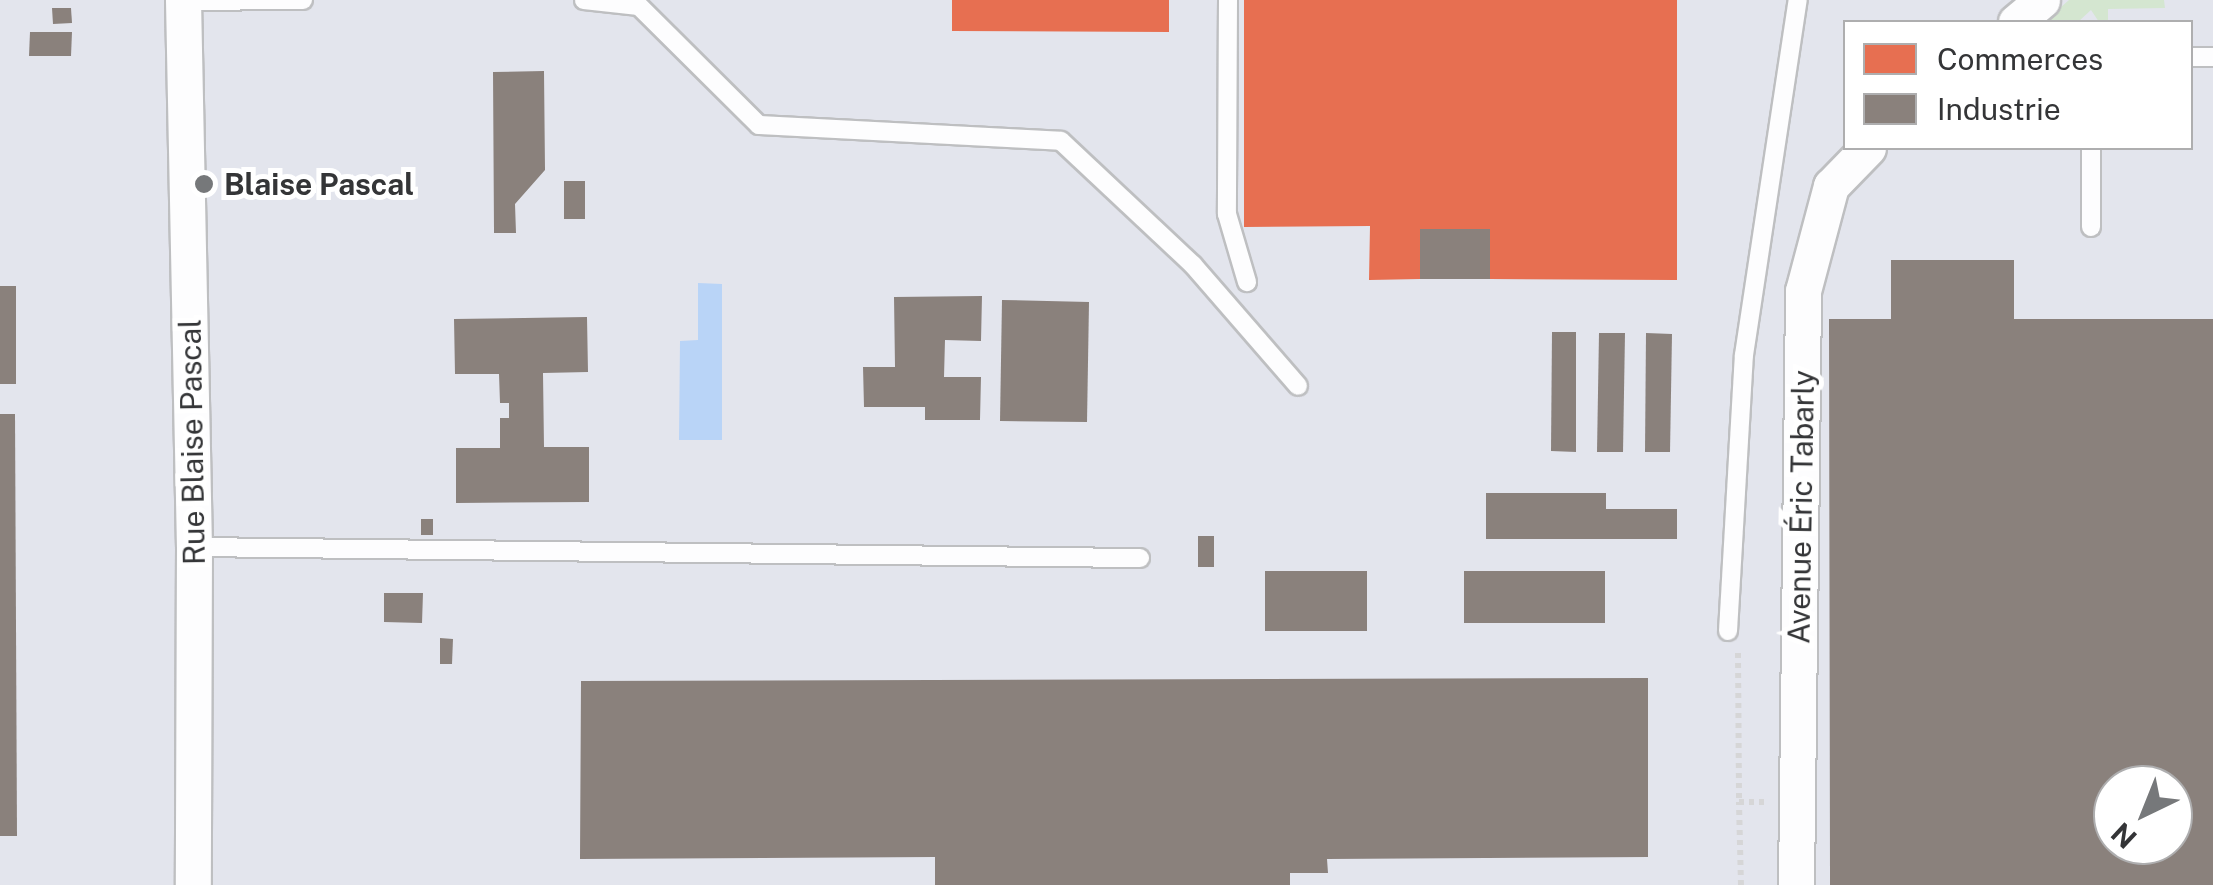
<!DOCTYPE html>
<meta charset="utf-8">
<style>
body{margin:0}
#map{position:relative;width:2213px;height:885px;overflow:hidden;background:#f2f3f6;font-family:"Public Sans",sans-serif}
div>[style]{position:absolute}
.built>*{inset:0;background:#e3e5ed}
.green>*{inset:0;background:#d4e6d0}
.water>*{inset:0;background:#b9d4f7}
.shops>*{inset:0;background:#e76f51}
.industry>*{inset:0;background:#8a817c}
.path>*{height:6px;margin-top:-3px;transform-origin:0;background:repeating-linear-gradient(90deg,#d6d6d7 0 5px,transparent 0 10px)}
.roads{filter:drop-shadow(2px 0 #bebfc1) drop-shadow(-2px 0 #bebfc1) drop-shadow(0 2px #bebfc1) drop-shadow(0 -2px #bebfc1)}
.service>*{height:18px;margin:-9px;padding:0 9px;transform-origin:9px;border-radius:9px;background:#fdfdfe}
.minor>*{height:35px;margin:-17.5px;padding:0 17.5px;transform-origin:17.5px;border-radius:17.5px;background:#fdfdfe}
.dots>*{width:28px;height:28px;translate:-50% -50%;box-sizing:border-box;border:5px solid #fff;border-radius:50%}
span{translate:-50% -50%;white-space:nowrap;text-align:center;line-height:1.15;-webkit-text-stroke:10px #fff;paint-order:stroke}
.poi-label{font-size:30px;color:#343537;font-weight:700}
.left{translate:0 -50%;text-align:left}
.street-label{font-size:30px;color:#343537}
.legend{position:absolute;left:1843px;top:20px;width:350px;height:130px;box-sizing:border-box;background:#fff;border:2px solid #aeaeaf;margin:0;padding:12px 18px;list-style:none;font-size:30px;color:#343537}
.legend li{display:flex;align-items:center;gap:20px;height:50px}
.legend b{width:50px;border:2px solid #aeaeaf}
.north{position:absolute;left:2093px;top:765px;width:100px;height:100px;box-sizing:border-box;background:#fff;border:2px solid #aeaeaf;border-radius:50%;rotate:223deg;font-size:28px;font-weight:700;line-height:40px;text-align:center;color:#343537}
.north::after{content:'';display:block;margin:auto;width:35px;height:45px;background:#76787a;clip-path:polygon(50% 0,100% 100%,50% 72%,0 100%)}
</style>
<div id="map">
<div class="built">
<i style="clip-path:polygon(evenodd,0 0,2213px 0,2213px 885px,0 885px,0 0,1846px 22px,2190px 22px,2190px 148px,1846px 148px,1846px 22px,0 0,2113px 785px,2173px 785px,2173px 845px,2113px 845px,2113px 785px)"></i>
</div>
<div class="green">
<i style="clip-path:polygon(2069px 0,2164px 0,2165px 8px,2108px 9px,2108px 22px,2099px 22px,2091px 10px,2078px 22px,2044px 22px)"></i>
</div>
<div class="water">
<i style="clip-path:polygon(698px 283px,722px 284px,722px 440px,679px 440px,680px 341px,698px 340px)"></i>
</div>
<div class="shops">
<i style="clip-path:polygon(952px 0,1169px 0,1169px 32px,952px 31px)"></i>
<i style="clip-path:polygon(1244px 0,1677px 0,1677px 280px,1490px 279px,1490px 229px,1420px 229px,1420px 279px,1369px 280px,1370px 226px,1244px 227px)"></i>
</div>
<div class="industry">
<i style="clip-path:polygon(52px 8px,71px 8px,72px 23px,53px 24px)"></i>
<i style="clip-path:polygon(30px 32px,72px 32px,71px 56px,29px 56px)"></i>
<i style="clip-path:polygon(544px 71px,545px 170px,515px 204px,516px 233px,494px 233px,493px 72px)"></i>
<i style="clip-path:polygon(564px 181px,585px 181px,585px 219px,564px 219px)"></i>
<i style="clip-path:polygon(1420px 229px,1490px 229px,1490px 279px,1420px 279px)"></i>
<i style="clip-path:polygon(evenodd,1891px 260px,2014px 260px,2014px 319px,2213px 319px,2213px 885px,1830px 885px,1829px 319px,1891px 319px,1891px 260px,2113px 785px,2173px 785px,2173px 845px,2113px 845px,2113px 785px)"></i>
<i style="clip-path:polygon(0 286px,16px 286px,16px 384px,0 384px)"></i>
<i style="clip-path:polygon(982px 296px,981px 341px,945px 340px,944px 377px,981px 377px,980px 420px,925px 420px,925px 407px,864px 407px,863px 367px,895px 367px,894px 297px)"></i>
<i style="clip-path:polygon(1002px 300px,1089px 302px,1087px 422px,1000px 421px)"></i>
<i style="clip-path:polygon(587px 317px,588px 372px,543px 373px,544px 447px,589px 447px,589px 502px,456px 503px,456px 448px,500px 448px,500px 418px,509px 418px,509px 403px,500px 403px,499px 374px,455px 374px,454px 319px)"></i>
<i style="clip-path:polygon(1552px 332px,1576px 332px,1576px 452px,1551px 451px)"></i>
<i style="clip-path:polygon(1599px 333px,1625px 333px,1623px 452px,1597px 452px)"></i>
<i style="clip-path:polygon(1646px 333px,1672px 334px,1670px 452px,1645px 452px)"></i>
<i style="clip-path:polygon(0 414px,15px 414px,17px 836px,0 836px)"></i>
<i style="clip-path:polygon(1486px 493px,1606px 493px,1606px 509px,1677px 509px,1677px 539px,1486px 539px)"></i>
<i style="clip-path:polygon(421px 519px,433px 519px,433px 535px,421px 535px)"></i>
<i style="clip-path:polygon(1198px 536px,1214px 536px,1214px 567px,1198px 567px)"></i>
<i style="clip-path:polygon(1265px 571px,1367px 571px,1367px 631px,1265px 631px)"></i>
<i style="clip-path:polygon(1464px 571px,1605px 571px,1605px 623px,1464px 623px)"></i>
<i style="clip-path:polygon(384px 593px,423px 593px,422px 623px,384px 622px)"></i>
<i style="clip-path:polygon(440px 638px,453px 639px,452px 664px,440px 664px)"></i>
<i style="clip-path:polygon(1648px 678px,1648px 857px,1327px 859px,1328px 873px,1290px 873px,1290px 885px,935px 885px,935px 857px,580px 859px,581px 681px)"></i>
</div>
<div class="path">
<i style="left:1738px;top:653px;width:149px;rotate:89.6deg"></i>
<i style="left:1741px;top:885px;width:83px;rotate:-91.4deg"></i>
<i style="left:1739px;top:802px;width:26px"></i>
</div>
<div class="roads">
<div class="service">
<i style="left:584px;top:0;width:55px;rotate:6.2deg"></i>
<i style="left:639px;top:6px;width:169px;rotate:44.8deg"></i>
<i style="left:759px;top:125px;width:302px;rotate:3deg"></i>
<i style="left:1061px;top:141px;width:181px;rotate:43.2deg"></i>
<i style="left:1193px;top:265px;width:160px;rotate:49deg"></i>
<i style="left:1228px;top:0;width:214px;rotate:90.3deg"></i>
<i style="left:1227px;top:214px;width:71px;rotate:73.6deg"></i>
<i style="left:183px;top:1px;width:120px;rotate:-0.5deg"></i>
<i style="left:2190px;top:57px;width:23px"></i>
<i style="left:2091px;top:227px;width:79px;rotate:-90deg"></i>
<i style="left:194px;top:547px;width:946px;rotate:0.67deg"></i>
<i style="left:1728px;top:631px;width:276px;rotate:-86.7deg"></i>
<i style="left:1744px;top:355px;width:359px;rotate:-81.4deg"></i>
</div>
<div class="minor">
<i style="left:183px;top:0;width:547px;rotate:88.85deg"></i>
<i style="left:194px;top:547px;width:338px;rotate:90.2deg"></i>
<i style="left:2016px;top:22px;width:34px;rotate:-40deg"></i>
<i style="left:1796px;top:885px;width:594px;rotate:-89.32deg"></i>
<i style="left:1803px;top:291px;width:109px;rotate:-75.1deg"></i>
<i style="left:1831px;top:186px;width:53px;rotate:-45.8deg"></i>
</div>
</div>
<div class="dots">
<i style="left:204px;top:184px;background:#76787a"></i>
</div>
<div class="poi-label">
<span class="left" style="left:224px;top:184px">Blaise Pascal</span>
</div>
<div class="street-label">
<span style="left:192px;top:442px;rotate:-91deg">Rue Blaise Pascal</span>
<span style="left:1801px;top:507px;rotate:-89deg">Avenue Éric Tabarly</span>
</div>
<ul class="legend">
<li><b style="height:28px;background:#e76f51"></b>Commerces</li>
<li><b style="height:28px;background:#8a817c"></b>Industrie</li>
</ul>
<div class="north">N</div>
</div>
